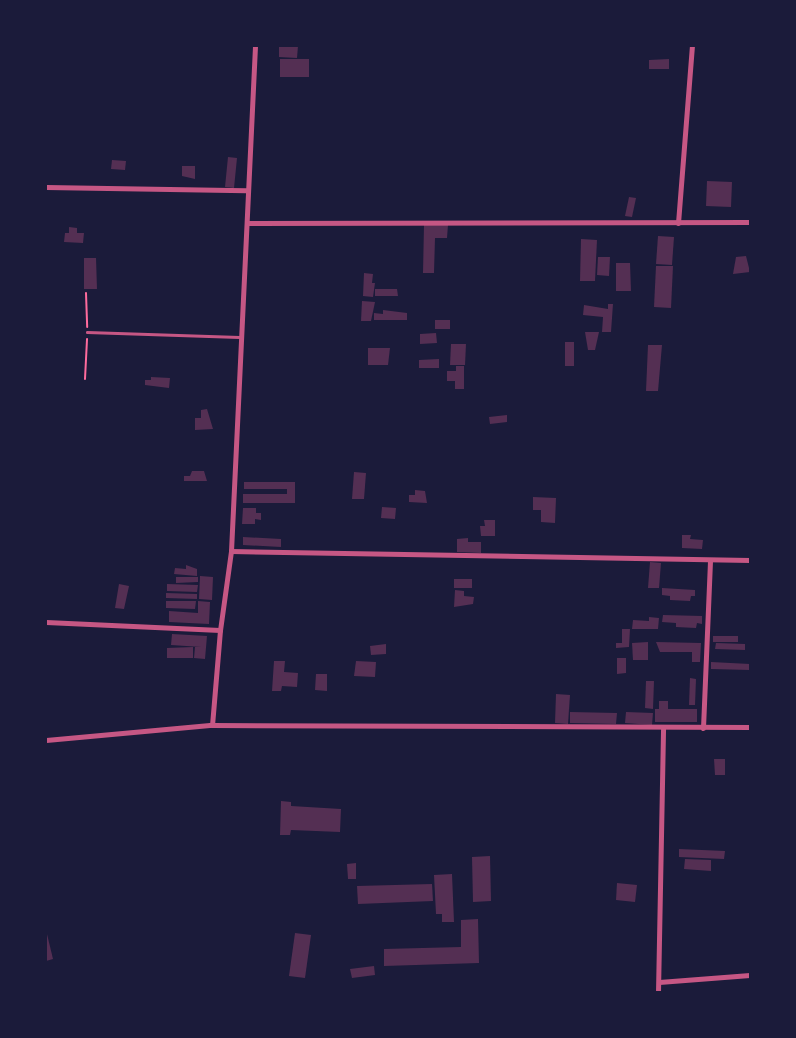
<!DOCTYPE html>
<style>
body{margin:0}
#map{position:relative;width:796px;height:1038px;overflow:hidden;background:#1b1b3a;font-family:Figtree,sans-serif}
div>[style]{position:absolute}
.building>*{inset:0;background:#542f53}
.path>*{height:2px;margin:-1px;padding:0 1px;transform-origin:1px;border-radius:1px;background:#ff6b9d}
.service>*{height:2.5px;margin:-1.25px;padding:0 1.25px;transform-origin:1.25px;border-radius:1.25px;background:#c65784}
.minor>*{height:5px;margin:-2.5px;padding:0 2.5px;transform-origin:2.5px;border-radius:2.5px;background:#c65784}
span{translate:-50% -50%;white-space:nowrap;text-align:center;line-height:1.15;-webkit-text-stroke:5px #1b1b3a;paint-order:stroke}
.frame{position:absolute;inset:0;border:47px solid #1b1b3a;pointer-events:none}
</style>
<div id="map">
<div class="building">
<i style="clip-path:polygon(279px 46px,298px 46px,297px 58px,279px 57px)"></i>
<i style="clip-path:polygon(280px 59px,309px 59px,309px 77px,280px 77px)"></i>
<i style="clip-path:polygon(669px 59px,669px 69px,649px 69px,649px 60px)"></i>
<i style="clip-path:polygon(228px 157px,237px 158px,234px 188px,225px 187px)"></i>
<i style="clip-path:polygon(112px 160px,126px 161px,125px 170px,111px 169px)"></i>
<i style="clip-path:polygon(182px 166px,195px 166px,195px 179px,182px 176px)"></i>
<i style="clip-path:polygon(707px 181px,732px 182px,731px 207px,706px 206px)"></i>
<i style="clip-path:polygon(629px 197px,636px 198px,632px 217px,625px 216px)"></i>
<i style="clip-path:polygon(424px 225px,448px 225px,447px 238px,435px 238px,434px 273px,423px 273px)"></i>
<i style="clip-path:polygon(69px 227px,77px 228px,77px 233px,84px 233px,83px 243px,64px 242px,65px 233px,69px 233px)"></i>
<i style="clip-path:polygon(658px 236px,674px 237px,672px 265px,656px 264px)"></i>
<i style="clip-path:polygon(581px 239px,597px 240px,595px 281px,580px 281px)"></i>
<i style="clip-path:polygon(746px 256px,750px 272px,733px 274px,736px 257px)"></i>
<i style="clip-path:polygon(598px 257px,610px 257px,609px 276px,597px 275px)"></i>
<i style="clip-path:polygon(84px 258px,96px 258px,97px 289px,84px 289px)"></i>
<i style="clip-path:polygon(616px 263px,630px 263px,631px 291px,616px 291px)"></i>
<i style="clip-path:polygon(656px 266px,673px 266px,671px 308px,654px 307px)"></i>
<i style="clip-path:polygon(364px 273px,373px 274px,372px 283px,375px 283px,373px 297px,363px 296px)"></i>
<i style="clip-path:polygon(375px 289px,397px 289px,398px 296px,375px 296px)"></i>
<i style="clip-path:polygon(362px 301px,375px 302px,371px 321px,361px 321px)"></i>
<i style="clip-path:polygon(608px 304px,613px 304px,611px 332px,602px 332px,603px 317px,583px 315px,584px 305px,608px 309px)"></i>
<i style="clip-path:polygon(383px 310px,407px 313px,407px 320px,374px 320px,374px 313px,383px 314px)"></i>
<i style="clip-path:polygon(435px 320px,450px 320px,450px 329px,435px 329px)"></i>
<i style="clip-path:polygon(585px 332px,599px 332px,595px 350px,588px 350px)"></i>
<i style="clip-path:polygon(436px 333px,437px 343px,420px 344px,420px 334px)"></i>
<i style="clip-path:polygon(565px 342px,574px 342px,574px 366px,565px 366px)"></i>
<i style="clip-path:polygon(451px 344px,466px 344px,465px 365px,450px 365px)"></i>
<i style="clip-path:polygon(648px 345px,662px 345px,658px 391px,646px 391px)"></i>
<i style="clip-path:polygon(368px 348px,390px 348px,388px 365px,368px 365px)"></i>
<i style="clip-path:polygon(439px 359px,439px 368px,419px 368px,419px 360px)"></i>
<i style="clip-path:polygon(456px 366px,464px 366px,464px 389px,455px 389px,455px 381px,447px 381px,447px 371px,456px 371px)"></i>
<i style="clip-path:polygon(151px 377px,170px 378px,169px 388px,145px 385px,145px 380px,151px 380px)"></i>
<i style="clip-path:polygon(207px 409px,213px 429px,195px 430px,195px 418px,201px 418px,201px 410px)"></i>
<i style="clip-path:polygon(507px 415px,507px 422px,490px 424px,489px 417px)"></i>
<i style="clip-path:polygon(192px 471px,204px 471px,207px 481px,184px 481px,184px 476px,190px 476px)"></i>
<i style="clip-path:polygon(354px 472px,366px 473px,364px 499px,352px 499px)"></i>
<i style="clip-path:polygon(244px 482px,295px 482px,295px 503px,243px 503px,243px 494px,287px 494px,287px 489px,244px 489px)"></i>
<i style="clip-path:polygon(415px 490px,425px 491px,427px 503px,409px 502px,409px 495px,415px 495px)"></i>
<i style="clip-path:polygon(533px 497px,556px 498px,555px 523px,541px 522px,541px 510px,533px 510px)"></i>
<i style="clip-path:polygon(382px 507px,396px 508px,395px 519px,381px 518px)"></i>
<i style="clip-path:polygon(243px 508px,256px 508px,256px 513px,261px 513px,261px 520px,255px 519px,255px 524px,242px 524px)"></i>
<i style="clip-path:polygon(484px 520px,495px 520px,495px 536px,481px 536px,480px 526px,485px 526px)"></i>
<i style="clip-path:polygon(682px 535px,691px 535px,690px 539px,703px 540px,702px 549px,682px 548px)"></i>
<i style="clip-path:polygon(243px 537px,281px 539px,281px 547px,243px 545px)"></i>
<i style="clip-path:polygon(468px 538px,468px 542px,481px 542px,481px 553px,457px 552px,457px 539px)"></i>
<i style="clip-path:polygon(650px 562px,661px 563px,659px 588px,648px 588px)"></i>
<i style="clip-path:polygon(186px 565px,197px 569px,197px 576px,174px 574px,175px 568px,186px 569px)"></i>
<i style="clip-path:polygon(200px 576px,213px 577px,212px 600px,199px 599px)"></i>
<i style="clip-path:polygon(176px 577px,198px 577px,198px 582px,176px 583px)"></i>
<i style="clip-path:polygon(454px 579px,472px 579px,472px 588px,454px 588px)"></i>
<i style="clip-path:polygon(119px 584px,129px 586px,124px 609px,115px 608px)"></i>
<i style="clip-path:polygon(167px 584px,198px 585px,197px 592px,167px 591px)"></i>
<i style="clip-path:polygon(662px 588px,695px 590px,695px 596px,691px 596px,690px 601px,670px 600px,670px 596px,662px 595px)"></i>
<i style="clip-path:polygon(455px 590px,464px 591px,464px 596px,474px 597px,473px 604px,454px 607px)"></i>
<i style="clip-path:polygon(166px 593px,197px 594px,197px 599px,166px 598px)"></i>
<i style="clip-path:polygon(166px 601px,196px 601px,195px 609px,166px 608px)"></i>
<i style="clip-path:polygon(198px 601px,210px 602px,209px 624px,169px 622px,169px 611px,198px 613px)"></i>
<i style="clip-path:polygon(663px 615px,702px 616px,702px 624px,697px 623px,696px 628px,676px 627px,676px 623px,662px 622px)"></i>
<i style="clip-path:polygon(649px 617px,659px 618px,658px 629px,632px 629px,633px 620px,649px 621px)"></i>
<i style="clip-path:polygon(622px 629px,630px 629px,629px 647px,616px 648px,616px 643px,622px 643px)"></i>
<i style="clip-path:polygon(172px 634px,207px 636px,205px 659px,194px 658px,195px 647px,201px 647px,171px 645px)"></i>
<i style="clip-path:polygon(713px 636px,738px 636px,738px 642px,713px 642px)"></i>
<i style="clip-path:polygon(648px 642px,648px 660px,633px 660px,632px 643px)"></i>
<i style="clip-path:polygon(656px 642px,701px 643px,700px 662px,692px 662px,692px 652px,660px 652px)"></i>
<i style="clip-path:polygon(716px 643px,745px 644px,745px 650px,715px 649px)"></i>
<i style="clip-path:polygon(386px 644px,386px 654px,371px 655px,370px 646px)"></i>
<i style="clip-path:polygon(193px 647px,193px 658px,167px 658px,167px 648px)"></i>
<i style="clip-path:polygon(617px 658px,626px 658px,626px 673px,617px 674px)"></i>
<i style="clip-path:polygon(274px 661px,285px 661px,284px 672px,298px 673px,297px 687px,282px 686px,281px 691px,272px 691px)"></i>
<i style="clip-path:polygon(356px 661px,376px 662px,375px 677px,354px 676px)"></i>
<i style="clip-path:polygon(711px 662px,750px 664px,750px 670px,711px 669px)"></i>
<i style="clip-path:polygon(316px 674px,327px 674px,327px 691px,315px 690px)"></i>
<i style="clip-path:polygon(690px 678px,696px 679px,695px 705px,689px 705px)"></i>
<i style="clip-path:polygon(646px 681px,654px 681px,653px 709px,645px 708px)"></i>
<i style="clip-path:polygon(556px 694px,570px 695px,568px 724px,555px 723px)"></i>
<i style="clip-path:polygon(659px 701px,668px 701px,668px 709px,697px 709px,697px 722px,655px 722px,655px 709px,659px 709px)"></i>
<i style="clip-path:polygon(570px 712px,617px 713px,616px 724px,570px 723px)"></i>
<i style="clip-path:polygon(626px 712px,653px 713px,652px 725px,625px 723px)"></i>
<i style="clip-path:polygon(714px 759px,725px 759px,725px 775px,715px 775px)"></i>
<i style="clip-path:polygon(281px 801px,291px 802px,291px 806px,341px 809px,340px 832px,291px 830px,290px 835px,280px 835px)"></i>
<i style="clip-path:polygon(679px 849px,725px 851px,724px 859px,679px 857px)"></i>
<i style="clip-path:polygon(490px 856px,491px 901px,473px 902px,472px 857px)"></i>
<i style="clip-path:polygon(685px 859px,711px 860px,711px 871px,684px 869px)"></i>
<i style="clip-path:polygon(356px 863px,356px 879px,348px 879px,347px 864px)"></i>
<i style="clip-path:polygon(452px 874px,454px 922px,442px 922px,442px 914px,436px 914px,434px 875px)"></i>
<i style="clip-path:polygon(617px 883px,637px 885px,635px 902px,616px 900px)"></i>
<i style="clip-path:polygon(432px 884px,433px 901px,358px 904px,357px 886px)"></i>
<i style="clip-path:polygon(478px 919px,479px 963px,384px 966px,384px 949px,461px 947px,461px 920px)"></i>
<i style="clip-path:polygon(46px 930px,53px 959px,46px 961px)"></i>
<i style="clip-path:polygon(295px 933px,311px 935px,305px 978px,289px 976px)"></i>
<i style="clip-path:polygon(374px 966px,375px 975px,352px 978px,350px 969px)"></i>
</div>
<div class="path">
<i style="left:86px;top:293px;width:34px;rotate:88deg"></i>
<i style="left:85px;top:379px;width:40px;rotate:-87.1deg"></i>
</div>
<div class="service">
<i style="left:87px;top:332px;width:152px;rotate:1.9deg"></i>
</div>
<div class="minor">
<i style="left:255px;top:46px;width:506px;rotate:92.72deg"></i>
<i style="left:231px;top:551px;width:80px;rotate:97.9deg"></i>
<i style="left:220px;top:630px;width:95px;rotate:94.8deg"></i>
<i style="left:212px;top:725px;width:538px;rotate:0.21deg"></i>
<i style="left:46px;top:187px;width:200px;rotate:0.9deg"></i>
<i style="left:248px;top:223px;width:502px;rotate:-0.11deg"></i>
<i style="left:678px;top:223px;width:178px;rotate:-85.5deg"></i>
<i style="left:231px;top:551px;width:519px;rotate:0.99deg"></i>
<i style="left:46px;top:622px;width:174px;rotate:2.6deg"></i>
<i style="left:703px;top:728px;width:168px;rotate:-87.6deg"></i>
<i style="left:46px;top:740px;width:167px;rotate:-5.2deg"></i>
<i style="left:659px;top:982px;width:91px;rotate:-4.4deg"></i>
<i style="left:658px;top:992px;width:264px;rotate:-88.9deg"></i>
</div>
<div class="frame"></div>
</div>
